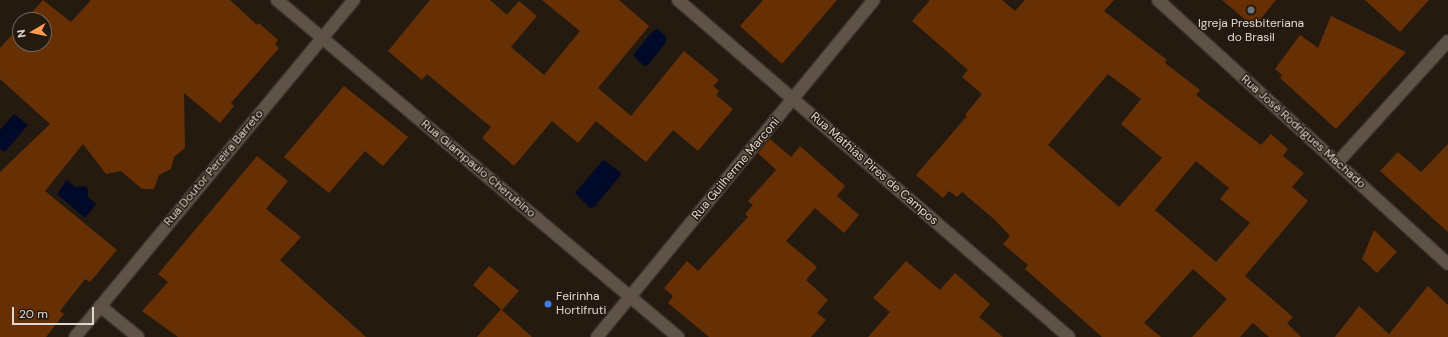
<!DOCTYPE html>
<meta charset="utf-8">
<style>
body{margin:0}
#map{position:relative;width:1448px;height:337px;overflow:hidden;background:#251a0f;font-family:"DM Sans",sans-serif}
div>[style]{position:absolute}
.water>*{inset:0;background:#000928}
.building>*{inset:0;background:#673004}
.roads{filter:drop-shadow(1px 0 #3c332f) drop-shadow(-1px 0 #3c332f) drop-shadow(0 1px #3c332f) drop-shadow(0 -1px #3c332f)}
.street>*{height:12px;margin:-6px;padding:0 6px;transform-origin:6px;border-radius:6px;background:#5f5246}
.secondary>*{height:12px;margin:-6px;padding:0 6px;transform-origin:6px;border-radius:6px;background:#5f5246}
.dots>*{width:11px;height:11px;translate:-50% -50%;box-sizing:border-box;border:2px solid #251a0f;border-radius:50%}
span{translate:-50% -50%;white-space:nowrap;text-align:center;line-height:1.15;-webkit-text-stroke:3px #251a0f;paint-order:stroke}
.poi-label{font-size:12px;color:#e0d8d1}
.left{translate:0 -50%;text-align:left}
.street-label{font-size:12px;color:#e0d8d1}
.north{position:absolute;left:12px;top:12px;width:40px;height:40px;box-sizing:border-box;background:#251a0f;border:1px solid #70665d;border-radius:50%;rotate:261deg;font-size:11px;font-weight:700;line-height:16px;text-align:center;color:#e0d8d1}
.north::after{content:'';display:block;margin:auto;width:14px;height:18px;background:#fd9c55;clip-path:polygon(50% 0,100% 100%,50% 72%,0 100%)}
.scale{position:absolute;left:12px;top:307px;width:82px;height:18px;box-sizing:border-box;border:2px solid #e0d8d1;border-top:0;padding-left:5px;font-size:12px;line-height:14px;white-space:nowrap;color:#e0d8d1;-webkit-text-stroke:3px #251a0f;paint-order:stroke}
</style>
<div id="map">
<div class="water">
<i style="clip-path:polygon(657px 29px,666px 36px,666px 42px,648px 65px,644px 66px,633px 55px,653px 31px)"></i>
<i style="clip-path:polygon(14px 114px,28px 125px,5px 152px,0 149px,0 130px)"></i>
<i style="clip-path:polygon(603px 160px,619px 171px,621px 175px,594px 207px,590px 208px,575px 193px)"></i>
<i style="clip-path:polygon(67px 180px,75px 187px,85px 186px,88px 190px,88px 197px,96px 204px,85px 218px,57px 194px)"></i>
</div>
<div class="building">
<i style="clip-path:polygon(43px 0,71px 22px,91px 0,230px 0,257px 25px,259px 23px,278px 40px,275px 44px,279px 48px,231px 103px,234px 106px,220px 123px,184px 93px,185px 148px,174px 157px,171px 169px,159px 175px,154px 189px,142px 189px,121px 171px,106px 174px,83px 144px,45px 191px,117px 250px,90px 282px,85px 279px,60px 311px,64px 314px,46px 337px,0 337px,0 172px,50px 124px,0 79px,0 48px,20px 26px,20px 44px,44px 44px,44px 20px,25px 20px)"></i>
<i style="clip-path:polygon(430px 0,490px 0,507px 15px,519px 1px,537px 16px,511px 47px,544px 75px,580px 31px,542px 0,619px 0,649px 26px,598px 88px,631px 116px,684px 51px,719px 80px,713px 86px,719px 91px,716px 95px,733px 109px,698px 151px,673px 130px,646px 162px,596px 121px,578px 143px,552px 121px,514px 166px,482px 138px,491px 127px,427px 74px,422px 80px,388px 51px)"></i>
<i style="clip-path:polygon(763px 0,837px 0,782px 64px,740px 26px)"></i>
<i style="clip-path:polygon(evenodd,930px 0,1002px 0,1015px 11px,1025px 0,1114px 0,1104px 11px,1167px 60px,1165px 63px,1200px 90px,1196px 95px,1261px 145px,1271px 134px,1288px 149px,1283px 156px,1304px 173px,1292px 187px,1308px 201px,1245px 276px,1293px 317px,1287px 323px,1301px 337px,1269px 337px,1253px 323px,1240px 337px,1192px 337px,1227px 299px,1193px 269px,1144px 323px,1161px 337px,1102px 337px,1025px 269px,1028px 265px,1003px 244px,1010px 236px,994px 219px,962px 192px,957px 197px,949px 191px,943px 198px,916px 175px,967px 116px,965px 115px,982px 94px,962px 77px,968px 70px,912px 21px,930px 0,1108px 74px,1141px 99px,1121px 124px,1162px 158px,1119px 207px,1048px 145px,1108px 74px,930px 0,1196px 161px,1229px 188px,1220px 199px,1250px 223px,1216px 262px,1155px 210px,1196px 161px)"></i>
<i style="clip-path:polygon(1222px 0,1276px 0,1254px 27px)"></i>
<i style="clip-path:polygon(1365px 0,1429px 0,1400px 32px)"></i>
<i style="clip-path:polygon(1331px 16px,1406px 52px,1336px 129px,1280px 78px,1282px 75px,1275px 69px,1300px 35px,1318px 48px)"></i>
<i style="clip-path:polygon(344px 86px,408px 137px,383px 166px,365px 151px,329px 193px,284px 157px)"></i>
<i style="clip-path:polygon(770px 139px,791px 157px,800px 146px,845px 186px,837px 196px,859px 215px,844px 233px,815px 208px,786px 241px,817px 267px,806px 280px,828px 300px,817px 313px,826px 320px,811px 337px,709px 337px,668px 303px,673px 296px,664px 288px,687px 261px,698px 271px,748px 217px,745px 214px,753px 205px,748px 201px,776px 170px,758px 153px)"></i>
<i style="clip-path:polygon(1448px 144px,1448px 232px,1380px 171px,1398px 152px,1421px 172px)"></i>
<i style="clip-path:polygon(257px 156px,288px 181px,266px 209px,301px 237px,280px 260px,366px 337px,178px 337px,142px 311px,168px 282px,158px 274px)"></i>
<i style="clip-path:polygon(1374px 230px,1397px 252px,1377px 273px,1362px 259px)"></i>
<i style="clip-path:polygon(906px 261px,940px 290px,955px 273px,990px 304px,979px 317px,1003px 337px,868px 337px,890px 312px,873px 298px)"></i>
<i style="clip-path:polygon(489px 266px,519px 291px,502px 310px,532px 337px,477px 337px,501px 309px,473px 285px)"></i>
<i style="clip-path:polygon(1428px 286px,1448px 305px,1448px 337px,1335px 337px,1359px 306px,1389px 334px)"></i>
</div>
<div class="roads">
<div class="street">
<i style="left:277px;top:0;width:524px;rotate:40.04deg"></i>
<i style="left:678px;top:0;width:516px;rotate:40.76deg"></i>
<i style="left:1158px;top:0;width:392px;rotate:42.3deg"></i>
<i style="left:1337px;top:163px;width:165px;rotate:-47.7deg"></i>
<i style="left:100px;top:306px;width:49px;rotate:39.2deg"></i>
<i style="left:75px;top:337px;width:438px;rotate:-50.4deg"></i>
</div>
<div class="secondary">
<i style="left:597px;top:337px;width:436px;rotate:-50.6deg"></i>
</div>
</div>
<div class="dots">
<i style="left:1251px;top:10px;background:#6b7280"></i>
<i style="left:548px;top:304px;background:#3f7fe0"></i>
</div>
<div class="poi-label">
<span style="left:1251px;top:31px">Igreja Presbiteriana<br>do Brasil</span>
<span class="left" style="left:556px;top:304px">Feirinha<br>Hortifruti</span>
</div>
<div class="street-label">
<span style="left:1303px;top:132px;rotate:42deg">Rua José Rodrigues Machado</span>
<span style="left:214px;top:168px;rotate:-50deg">Rua Doutor Pereira Barreto</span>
<span style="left:478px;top:169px;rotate:40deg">Rua Giampaulo Cherubino</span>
<span style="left:736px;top:169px;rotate:-50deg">Rua Guilherme Marconi</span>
<span style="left:874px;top:169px;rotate:41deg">Rua Mathias Pires de Campos</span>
</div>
<div class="north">N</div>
<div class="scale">20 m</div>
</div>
